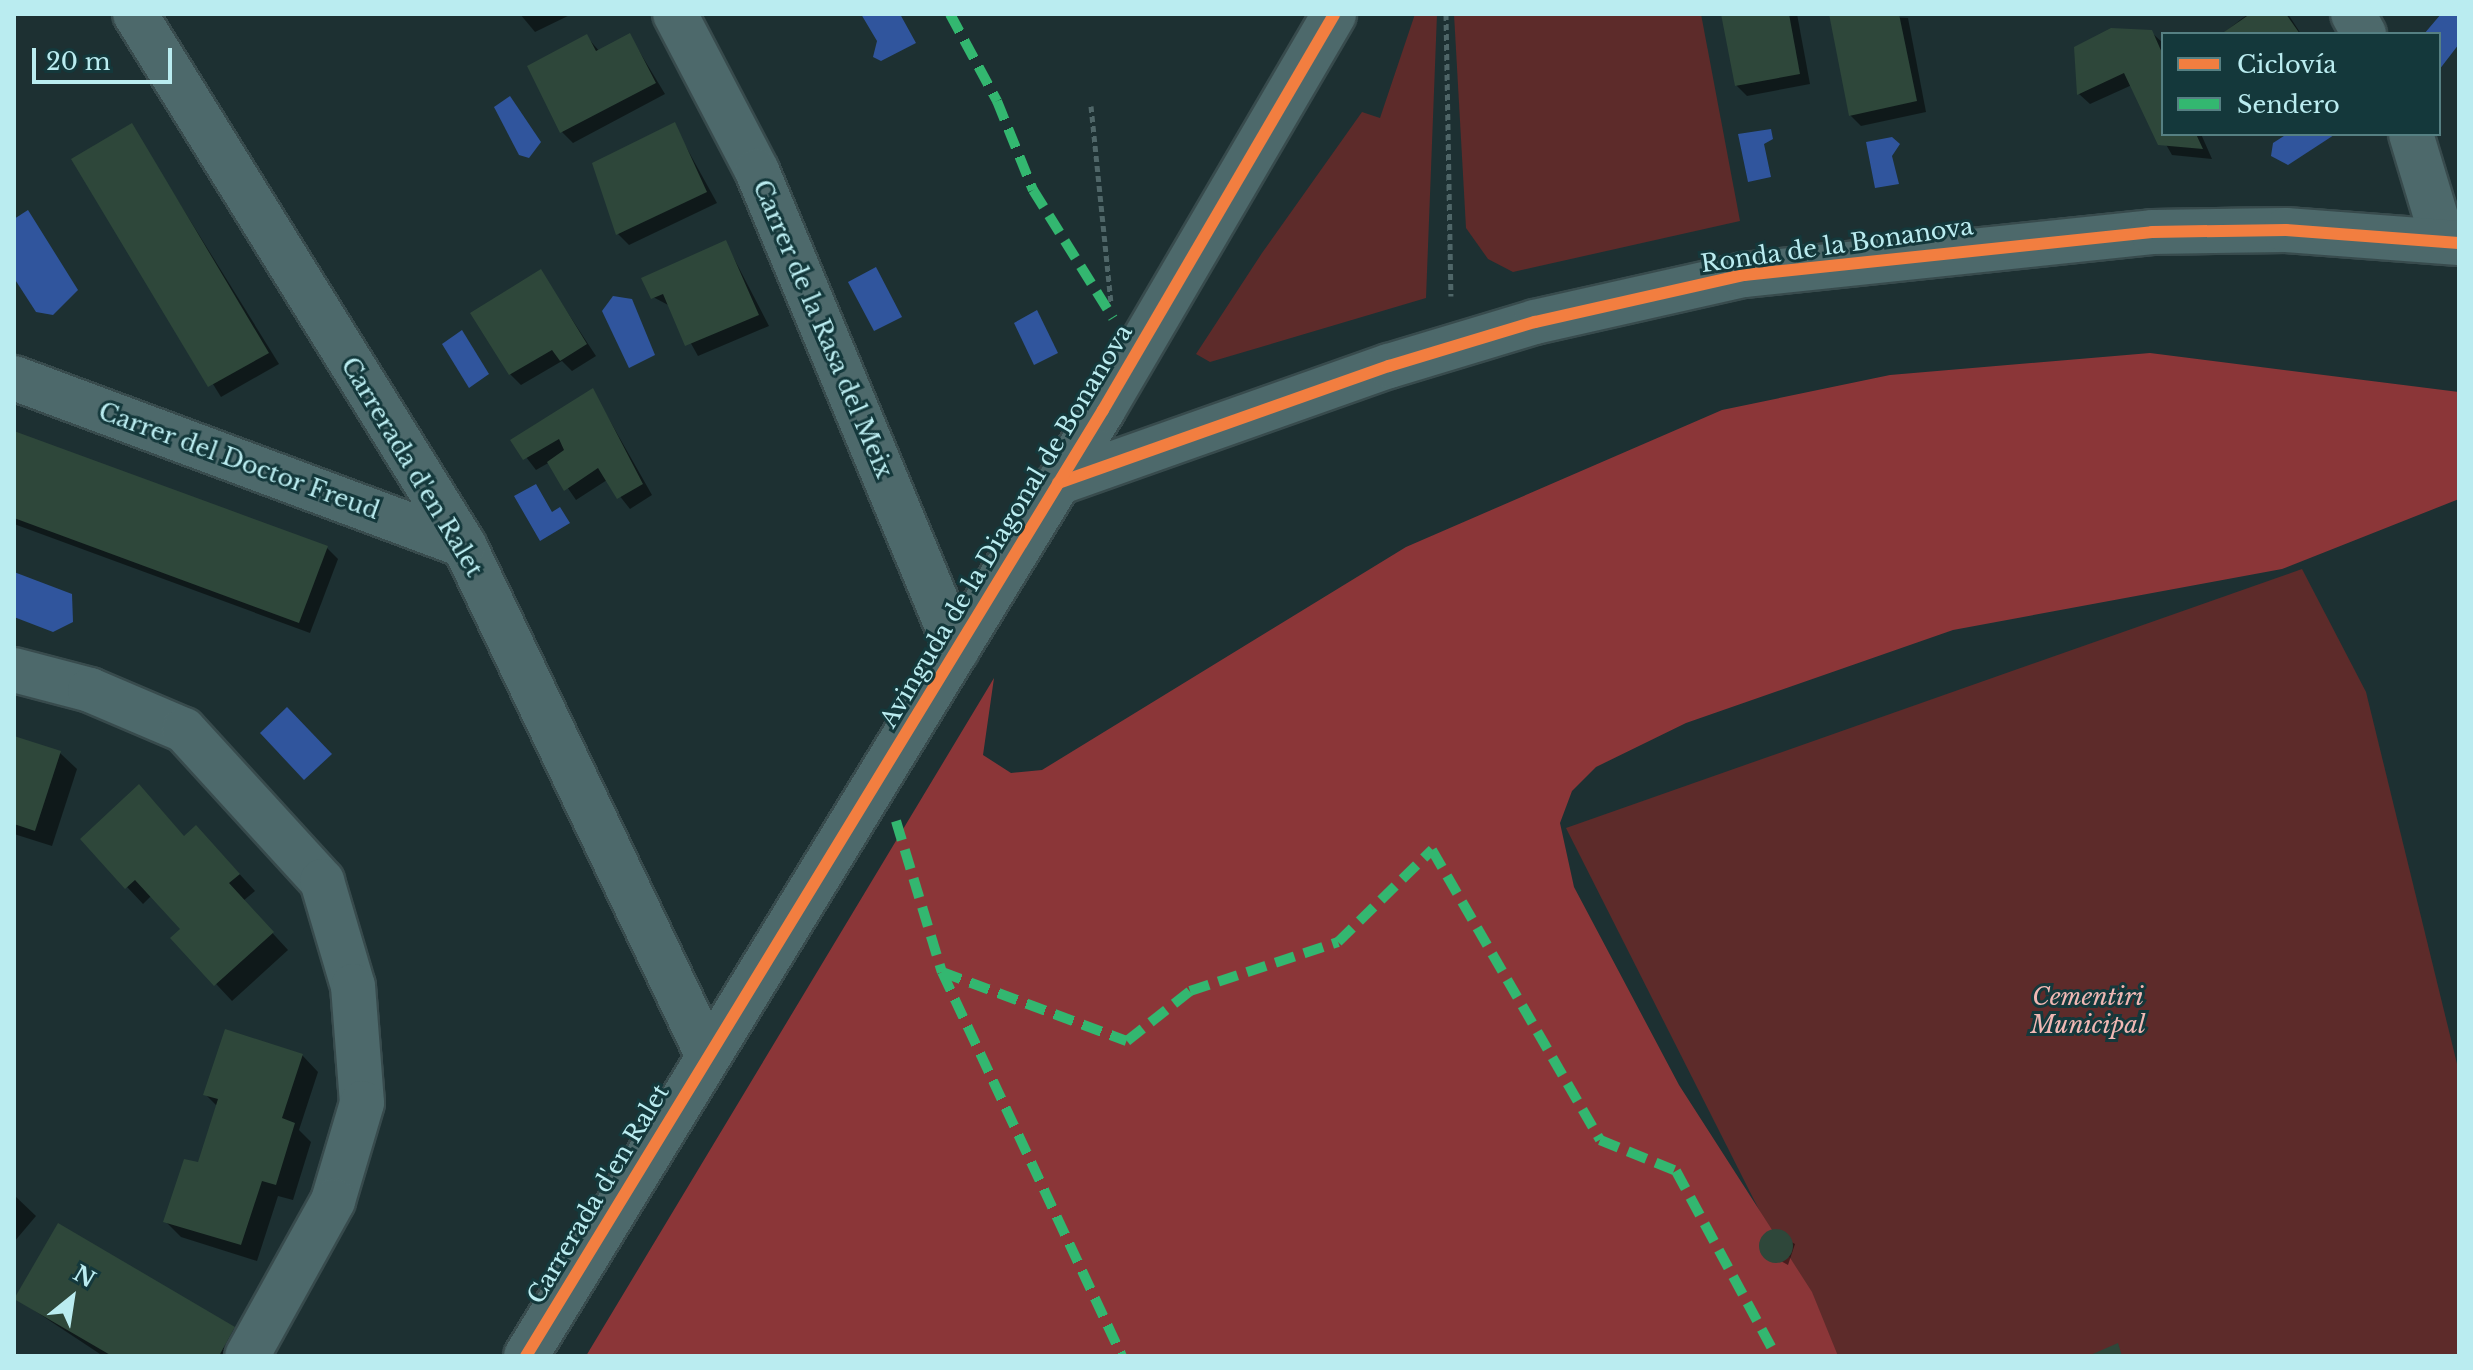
<!DOCTYPE html>
<meta charset="utf-8">
<style>
body{margin:0}
#map{position:relative;width:2473px;height:1370px;overflow:hidden;background:#1d3032;font-family:"Libre Baskerville",serif}
div>[style]{position:absolute}
.green>*{inset:0;background:#5d2b2a}
.forest>*{inset:0;background:#8b3638}
.water>*{inset:0;background:#30559d}
.shadow>*{inset:0;background:#0007}
.building>*{inset:0;background:#2e473a}
.round{border-radius:50%}
.path>*{height:5px;margin-top:-2.5px;transform-origin:0;background:repeating-linear-gradient(90deg,#4f6668 0 6px,transparent 0 10px)}
.roads{filter:drop-shadow(2px 0 #384b4d) drop-shadow(-2px 0 #384b4d) drop-shadow(0 2px #384b4d) drop-shadow(0 -2px #384b4d)}
.minor>*{height:44px;margin:-22px;padding:0 22px;transform-origin:22px;border-radius:22px;background:#4d696b}
.quiet>*{height:10px;margin-top:-5px;transform-origin:0;background:repeating-linear-gradient(90deg,#33b770 0 20px,transparent 0 30px)}
.cycleway>*{height:12px;margin:-6px;padding:0 6px;transform-origin:6px;border-radius:6px;background:#f27e40}
span{translate:-50% -50%;white-space:nowrap;text-align:center;line-height:1.15;-webkit-text-stroke:6px #14383b;paint-order:stroke}
.street-label{font-size:24px;color:#baecf0}
.park-label{font-size:24px;color:#f0b8b4;font-style:italic}
.frame{position:absolute;inset:0;border:16px solid #baecf0;pointer-events:none}
.legend{position:absolute;left:2161px;top:32px;width:280px;height:104px;box-sizing:border-box;background:#14383b;border:2px solid #568083;margin:0;padding:10px 14px;list-style:none;font-size:24px;color:#baecf0}
.legend li{display:flex;align-items:center;gap:16px;height:40px}
.legend b{width:40px;border:2px solid #568083}
.north{position:absolute;left:32px;top:1258px;width:80px;height:80px;-webkit-text-stroke:6px #14383b;paint-order:stroke;rotate:30deg;font-size:22px;font-weight:700;line-height:32px;text-align:center;color:#baecf0}
.north::after{content:'';display:block;margin:auto;width:28px;height:36px;background:#baecf0;clip-path:polygon(50% 0,100% 100%,50% 72%,0 100%)}
.scale{position:absolute;left:32px;top:48px;width:140px;height:36px;box-sizing:border-box;border:4px solid #baecf0;border-top:0;padding-left:10px;font-size:24px;line-height:28px;white-space:nowrap;color:#baecf0;-webkit-text-stroke:6px #14383b;paint-order:stroke}
</style>
<div id="map">
<div class="green">
<i style="clip-path:polygon(1415px 14px,1437px 14px,1426px 298px,1210px 362px,1196px 354px,1262px 253px,1362px 112px,1380px 118px)"></i>
<i style="clip-path:polygon(1454px 14px,1701px 14px,1740px 221px,1513px 272px,1488px 259px,1466px 228px)"></i>
<i style="clip-path:polygon(2302px 569px,2366px 692px,2459px 1072px,2459px 1356px,1833px 1356px,1566px 828px)"></i>
</div>
<div class="forest">
<i style="clip-path:polygon(2150px 353px,2459px 392px,2459px 499px,2282px 569px,1953px 630px,1686px 723px,1596px 767px,1572px 791px,1560px 823px,1574px 887px,1679px 1085px,1812px 1292px,1838px 1356px,586px 1356px,994px 678px,983px 755px,1011px 773px,1042px 770px,1406px 547px,1722px 410px,1890px 375px)"></i>
</div>
<div class="water">
<i style="clip-path:polygon(861px 14px,900px 14px,916px 43px,881px 61px,873px 57px,877px 41px)"></i>
<i style="clip-path:polygon(2441px 14px,2459px 14px,2459px 44px,2439px 70px,2439px 34px,2424px 34px)"></i>
<i style="clip-path:polygon(510px 96px,541px 142px,529px 158px,519px 155px,494px 107px)"></i>
<i style="clip-path:polygon(1771px 129px,1773px 139px,1764px 144px,1771px 177px,1748px 182px,1738px 134px)"></i>
<i style="clip-path:polygon(2287px 134px,2333px 134px,2334px 135px,2288px 165px,2271px 156px,2273px 143px)"></i>
<i style="clip-path:polygon(1892px 137px,1900px 144px,1892px 156px,1899px 184px,1875px 188px,1866px 142px)"></i>
<i style="clip-path:polygon(28px 210px,78px 290px,53px 315px,36px 312px,14px 278px,14px 219px)"></i>
<i style="clip-path:polygon(876px 267px,902px 317px,874px 331px,848px 282px)"></i>
<i style="clip-path:polygon(613px 296px,632px 299px,655px 355px,629px 368px,602px 311px)"></i>
<i style="clip-path:polygon(1037px 310px,1058px 353px,1034px 365px,1014px 323px)"></i>
<i style="clip-path:polygon(462px 330px,489px 374px,469px 388px,442px 344px)"></i>
<i style="clip-path:polygon(536px 484px,552px 512px,560px 507px,570px 523px,540px 541px,514px 496px)"></i>
<i style="clip-path:polygon(14px 572px,72px 594px,73px 622px,53px 632px,14px 617px)"></i>
<i style="clip-path:polygon(287px 707px,332px 754px,304px 780px,260px 733px)"></i>
</div>
<div class="shadow">
<i style="clip-path:polygon(520px 14px,572px 14px,535px 32px)"></i>
<i style="clip-path:polygon(1723px 14px,1797px 14px,1810px 84px,1747px 96px,1736px 85px)"></i>
<i style="clip-path:polygon(1831px 14px,1908px 18px,1926px 112px,1861px 126px,1850px 115px)"></i>
<i style="clip-path:polygon(2248px 14px,2288px 14px,2301px 34px,2222px 34px)"></i>
<i style="clip-path:polygon(2151px 32px,2163px 43px,2163px 134px,2201px 134px,2212px 159px,2172px 155px,2132px 85px,2090px 104px,2079px 94px)"></i>
<i style="clip-path:polygon(630px 36px,665px 94px,573px 143px,562px 132px,587px 37px,600px 52px)"></i>
<i style="clip-path:polygon(131px 125px,279px 364px,221px 397px,74px 160px)"></i>
<i style="clip-path:polygon(674px 125px,717px 203px,629px 245px,618px 234px)"></i>
<i style="clip-path:polygon(726px 243px,769px 326px,698px 356px,670px 306px,653px 297px)"></i>
<i style="clip-path:polygon(541px 272px,596px 356px,572px 371px,562px 361px,521px 385px,510px 374px)"></i>
<i style="clip-path:polygon(593px 391px,652px 495px,630px 509px,607px 480px,576px 500px,550px 462px,536px 470px,513px 440px)"></i>
<i style="clip-path:polygon(14px 433px,327px 548px,338px 559px,310px 633px,14px 524px)"></i>
<i style="clip-path:polygon(14px 738px,60px 753px,77px 769px,52px 846px,14px 834px)"></i>
<i style="clip-path:polygon(155px 803px,185px 838px,212px 844px,255px 891px,243px 901px,288px 950px,232px 1001px,173px 938px,183px 929px,152px 895px,143px 904px,127px 887px)"></i>
<i style="clip-path:polygon(302px 1055px,318px 1072px,299px 1130px,311px 1142px,293px 1200px,278px 1196px,257px 1261px,181px 1237px,165px 1221px,199px 1165px,218px 1107px,206px 1095px)"></i>
<i style="clip-path:polygon(14px 1195px,36px 1216px,14px 1242px)"></i>
<i style="clip-path:polygon(1773px 1232px,1795px 1244px,1788px 1265px,1763px 1251px)"></i>
<i style="clip-path:polygon(17px 1299px,234px 1328px,250px 1344px,244px 1356px,103px 1356px)"></i>
</div>
<div class="building">
<i style="clip-path:polygon(1721px 14px,1789px 14px,1800px 74px,1735px 86px)"></i>
<i style="clip-path:polygon(1829px 14px,1899px 14px,1917px 101px,1849px 116px)"></i>
<i style="clip-path:polygon(2250px 14px,2286px 14px,2300px 34px,2221px 34px)"></i>
<i style="clip-path:polygon(2111px 28px,2152px 30px,2163px 55px,2163px 134px,2196px 134px,2203px 149px,2158px 145px,2124px 73px,2077px 95px,2074px 47px)"></i>
<i style="clip-path:polygon(630px 33px,656px 83px,560px 133px,527px 66px,587px 34px,596px 51px)"></i>
<i style="clip-path:polygon(675px 122px,707px 192px,616px 235px,592px 163px)"></i>
<i style="clip-path:polygon(132px 123px,269px 353px,208px 387px,71px 159px)"></i>
<i style="clip-path:polygon(726px 240px,759px 315px,685px 346px,663px 294px,651px 299px,641px 278px)"></i>
<i style="clip-path:polygon(541px 269px,587px 344px,560px 361px,552px 350px,509px 375px,470px 313px)"></i>
<i style="clip-path:polygon(593px 388px,643px 484px,617px 499px,598px 468px,564px 491px,547px 462px,564px 450px,559px 439px,523px 460px,510px 440px)"></i>
<i style="clip-path:polygon(14px 431px,328px 546px,299px 623px,14px 518px)"></i>
<i style="clip-path:polygon(14px 736px,61px 751px,35px 831px,14px 824px)"></i>
<i style="clip-path:polygon(139px 784px,184px 836px,196px 825px,240px 874px,229px 883px,274px 932px,214px 986px,170px 938px,180px 929px,135px 880px,125px 889px,80px 839px)"></i>
<i style="clip-path:polygon(225px 1029px,303px 1054px,282px 1118px,295px 1123px,276px 1185px,262px 1181px,241px 1245px,163px 1222px,184px 1159px,198px 1162px,218px 1099px,203px 1095px)"></i>
<i style="clip-path:polygon(58px 1223px,235px 1327px,219px 1356px,112px 1356px,14px 1299px)"></i>
<i class="round" style="left:1759px;top:1229px;width:34px;height:34px"></i>
<i style="clip-path:polygon(2118px 1343px,2122px 1356px,2088px 1356px)"></i>
</div>
<div class="path">
<i style="left:1446px;top:14px;width:282px;rotate:89deg"></i>
<i style="left:1091px;top:106px;width:197px;rotate:84.2deg"></i>
</div>
<div class="roads">
<div class="minor">
<i style="left:135px;top:14px;width:625px;rotate:58.22deg"></i>
<i style="left:464px;top:545px;width:566px;rotate:64.48deg"></i>
<i style="left:675px;top:14px;width:177px;rotate:62.4deg"></i>
<i style="left:757px;top:171px;width:519px;rotate:67.34deg"></i>
<i style="left:2353px;top:14px;width:23px;rotate:61deg"></i>
<i style="left:2411px;top:134px;width:111px;rotate:73.2deg"></i>
<i style="left:14px;top:378px;width:480px;rotate:20.4deg"></i>
<i style="left:1058px;top:483px;width:351px;rotate:-19.5deg"></i>
<i style="left:1389px;top:366px;width:152px;rotate:-16.8deg"></i>
<i style="left:1535px;top:322px;width:214px;rotate:-12.7deg"></i>
<i style="left:1744px;top:275px;width:410px;rotate:-6deg"></i>
<i style="left:2152px;top:232px;width:134px;rotate:-0.9deg"></i>
<i style="left:2286px;top:230px;width:173px;rotate:4.3deg"></i>
<i style="left:14px;top:670px;width:79px;rotate:14.7deg"></i>
<i style="left:90px;top:690px;width:102px;rotate:23.1deg"></i>
<i style="left:184px;top:730px;width:205px;rotate:47.6deg"></i>
<i style="left:322px;top:881px;width:109px;rotate:73.6deg"></i>
<i style="left:353px;top:986px;width:117px;rotate:85.6deg"></i>
<i style="left:362px;top:1103px;width:102px;rotate:106.5deg"></i>
<i style="left:333px;top:1201px;width:177px;rotate:119deg"></i>
<i style="left:526px;top:1356px;width:1108px;rotate:-58.62deg"></i>
<i style="left:1103px;top:410px;width:458px;rotate:-59.7deg"></i>
</div>
</div>
<div class="quiet">
<i style="left:950px;top:14px;width:99px;rotate:61.6deg"></i>
<i style="left:997px;top:101px;width:96px;rotate:68deg"></i>
<i style="left:1033px;top:190px;width:151px;rotate:58deg"></i>
<i style="left:896px;top:821px;width:158px;rotate:73.1deg"></i>
<i style="left:942px;top:972px;width:424px;rotate:64.9deg"></i>
<i style="left:942px;top:972px;width:197px;rotate:20.5deg"></i>
<i style="left:1127px;top:1041px;width:80px;rotate:-38.4deg"></i>
<i style="left:1190px;top:991px;width:156px;rotate:-18.3deg"></i>
<i style="left:1338px;top:942px;width:132px;rotate:-44.4deg"></i>
<i style="left:1432px;top:850px;width:335px;rotate:59.9deg"></i>
<i style="left:1600px;top:1140px;width:82px;rotate:22.2deg"></i>
<i style="left:1676px;top:1171px;width:210px;rotate:61.6deg"></i>
</div>
<div class="cycleway">
<i style="left:1058px;top:483px;width:351px;rotate:-19.5deg"></i>
<i style="left:1389px;top:366px;width:152px;rotate:-16.8deg"></i>
<i style="left:1535px;top:322px;width:214px;rotate:-12.7deg"></i>
<i style="left:1744px;top:275px;width:410px;rotate:-6deg"></i>
<i style="left:2152px;top:232px;width:134px;rotate:-0.9deg"></i>
<i style="left:2286px;top:230px;width:173px;rotate:4.3deg"></i>
<i style="left:526px;top:1356px;width:1108px;rotate:-58.62deg"></i>
<i style="left:1103px;top:410px;width:458px;rotate:-59.7deg"></i>
</div>
<div class="street-label">
<span style="left:1837px;top:245px;rotate:-8deg">Ronda de la Bonanova</span>
<span style="left:823px;top:329px;rotate:67deg">Carrer de la Rasa del Meix</span>
<span style="left:239px;top:461px;rotate:20deg">Carrer del Doctor Freud</span>
<span style="left:412px;top:467px;rotate:59deg">Carrerada d'en Ralet</span>
<span style="left:1006px;top:526px;rotate:-59deg">Avinguda de la Diagonal de Bonanova</span>
<span style="left:598px;top:1194px;rotate:-59deg">Carrerada d'en Ralet</span>
</div>
<div class="park-label">
<span style="left:2088px;top:1011px">Cementiri<br>Municipal</span>
</div>
<div class="frame"></div>
<ul class="legend">
<li><b style="height:10px;background:#f27e40"></b>Ciclovía</li>
<li><b style="height:10px;background:#33b770"></b>Sendero</li>
</ul>
<div class="north">N</div>
<div class="scale">20 m</div>
</div>
